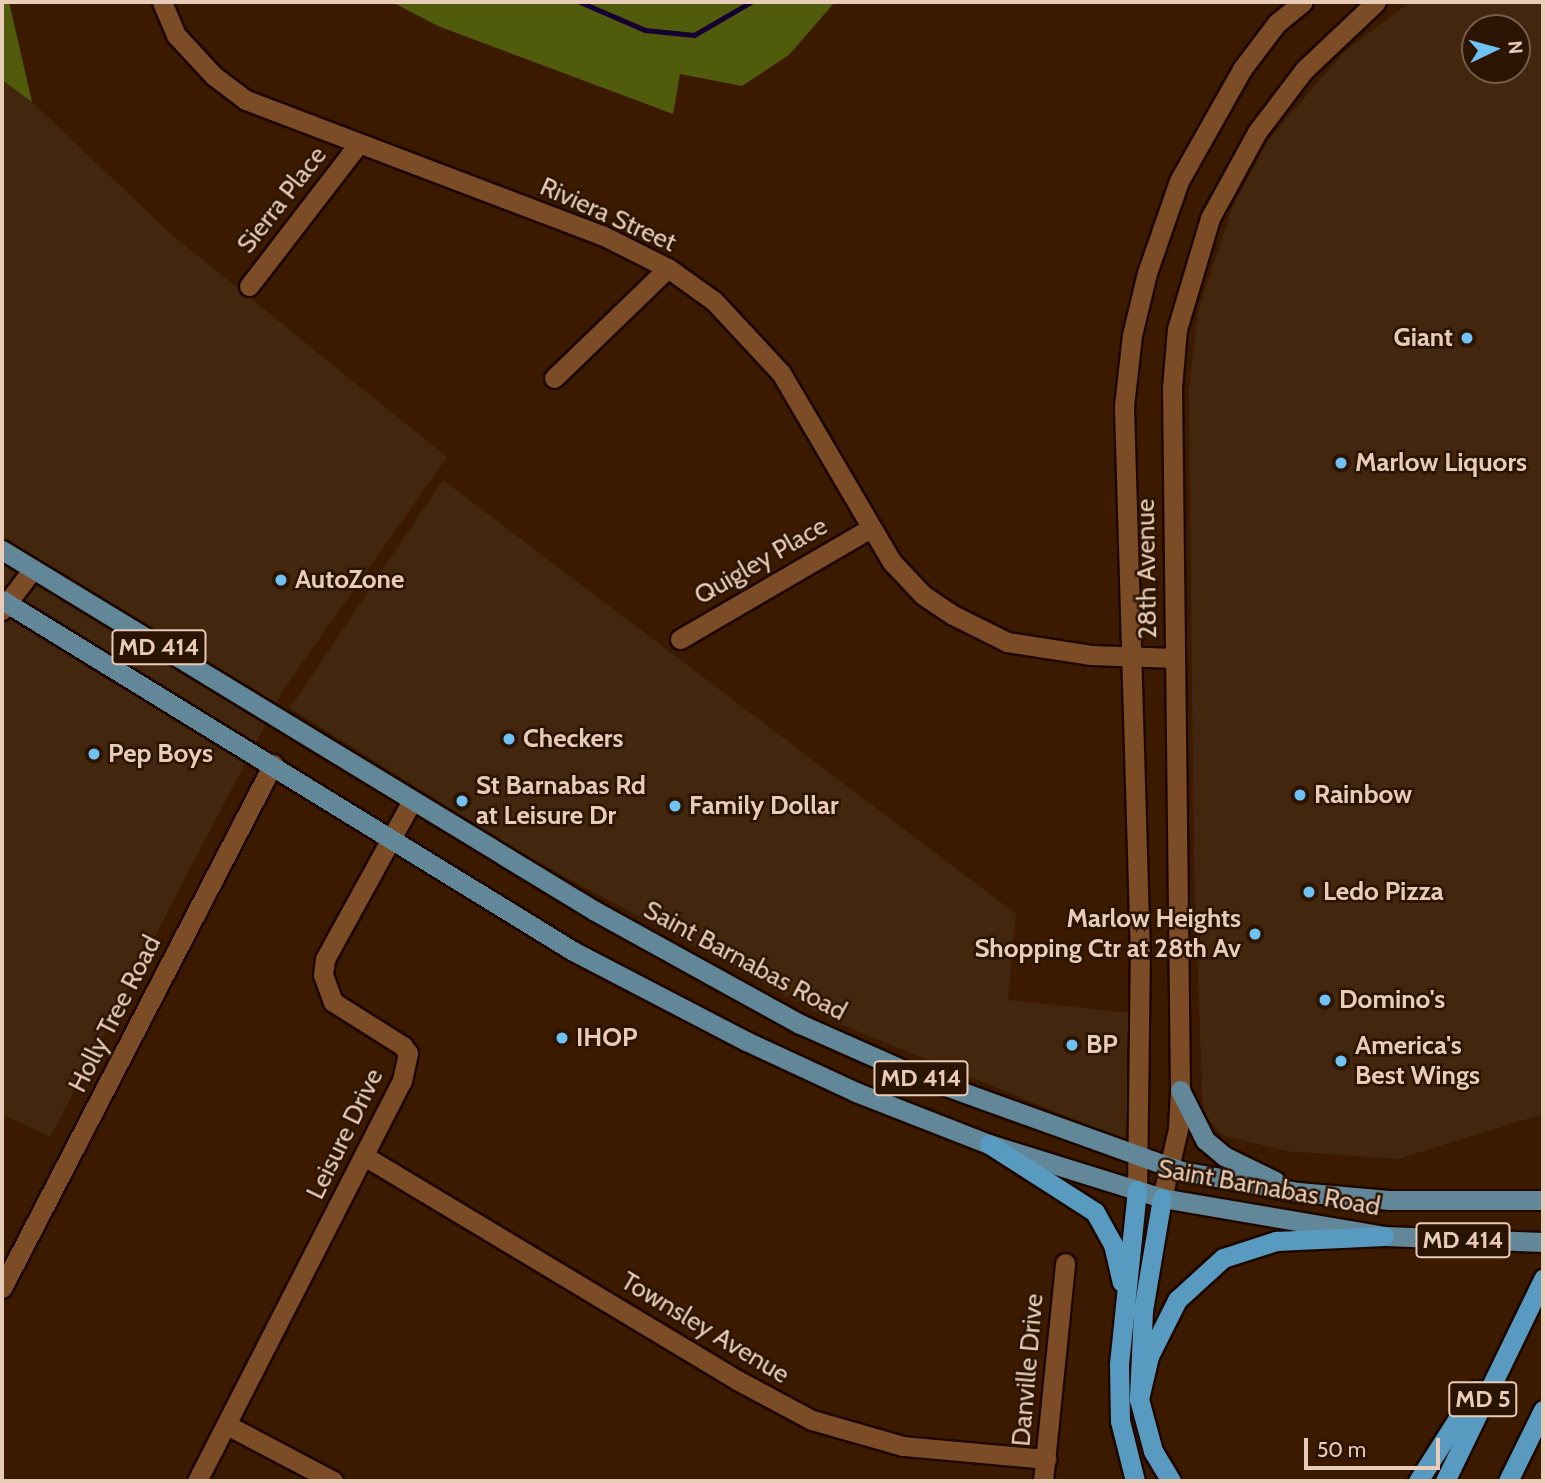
<!DOCTYPE html>
<html>
<head>
<meta charset="utf-8">
<style>
	body { margin:0 }
	#map { position:relative; width:1545px; height:1483px; overflow:hidden; background:#3c1a00; font-family:Cabin,sans-serif }
	div>[style] { position:absolute }
	.built>* { inset:0; background:#43260e }
	.forest>* { inset:0; background:#515b0c }
	.stream>* { height:5px; margin:-2.5px; padding:0 2.5px; transform-origin:2.5px; border-radius:2.5px; background:#160033 }
	.roads { filter:drop-shadow(2px 0 #1d0700) drop-shadow(-2px 0 #1d0700) drop-shadow(0 2px #1d0700) drop-shadow(0 -2px #1d0700) }
	.minor>* { height:19px; margin:-9.5px; padding:0 9.5px; transform-origin:9.5px; border-radius:9.5px; background:#7c4c26 }
	.tertiary>* { height:19px; margin:-9.5px; padding:0 9.5px; transform-origin:9.5px; border-radius:9.5px; background:#7c4c26 }
	.primary>* { height:19px; margin:-9.5px; padding:0 9.5px; transform-origin:9.5px; border-radius:9.5px; background:#628799 }
	.trunk>* { height:19px; margin:-9.5px; padding:0 9.5px; transform-origin:9.5px; border-radius:9.5px; background:#599bc0 }
	.dots>* { width:19px; height:19px; translate:-50% -50%; box-sizing:border-box; border:4px solid #2c1402; border-radius:50% }
	span { translate:-50% -50%; white-space:nowrap; text-align:center; line-height:1.15; -webkit-text-stroke:5px #2c1402; paint-order:stroke }
	.shield-label span { padding:2px 5px; background:#2c1402; border:2px solid; border-radius:5px; -webkit-text-stroke-width:0 }
	.shield-label { font-size:24px; color:#e8ccb8; font-weight:700 }
	.street-label { font-size:26px; color:#e8ccb8 }
	.poi-label { font-size:26px; color:#e8ccb8; font-weight:700 }
	.right { translate:-100% -50%; text-align:right }
	.left { translate:0 -50%; text-align:left }
	.frame { position:absolute; inset:0; border:4px solid #e8ccb8; pointer-events:none }
	.north { position:absolute; left:1461px; top:14px; width:70px; height:70px; box-sizing:border-box; background:#2c1402; border:2px solid #775e4b; border-radius:50%; rotate:85deg; font-size:19px; font-weight:700; line-height:28px; text-align:center; color:#e8ccb8 }
	.north::after { content:''; display:block; margin:auto; width:24px; height:32px; background:#70c2f4; clip-path:polygon(50% 0,100% 100%,50% 72%,0 100%) }
	.scale { position:absolute; left:1304px; top:1438px; width:136px; height:32px; box-sizing:border-box; border:4px solid #e8ccb8; border-top:0; padding-left:9px; font-size:21px; line-height:24px; white-space:nowrap; color:#e8ccb8; -webkit-text-stroke:5px #2c1402; paint-order:stroke }
</style>
</head>
<body>
<div id="map">
	<div class="built">
		<i style="clip-path:polygon(evenodd,1410px 2px,1543px 2px,1543px 1114px,1398px 1159px,1286px 1151px,1224px 1136px,1203px 1114px,1194px 867px,1189px 390px,1198px 311px,1232px 208px,1269px 139px,1344px 52px,1410px 2px,1475px 28px,1517px 28px,1517px 70px,1475px 70px,1475px 28px)"></i>
		<i style="clip-path:polygon(2px 80px,32px 102px,172px 235px,447px 457px,284px 689px,50px 1137px,2px 1114px)"></i>
		<i style="clip-path:polygon(443px 480px,1016px 914px,1008px 1000px,1130px 1013px,1127px 1141px,835px 1022px,521px 853px,290px 708px)"></i>
	</div>
	<div class="forest">
		<i style="clip-path:polygon(2px 2px,9px 2px,32px 102px,2px 80px)"></i>
		<i style="clip-path:polygon(392px 2px,835px 2px,789px 55px,742px 86px,680px 74px,673px 114px,438px 26px)"></i>
	</div>
	<div class="stream">
		<i style="left:580px;top:2px;width:71px;rotate:23.3deg"></i>
		<i style="left:645px;top:30px;width:49px;rotate:5.8deg"></i>
		<i style="left:694px;top:35px;width:66px;rotate:-30.1deg"></i>
	</div>
	<div class="roads">
		<div class="minor">
			<i style="left:162px;top:2px;width:36px;rotate:67deg"></i>
			<i style="left:176px;top:35px;width:56px;rotate:47.2deg"></i>
			<i style="left:214px;top:76px;width:40px;rotate:37deg"></i>
			<i style="left:246px;top:100px;width:381px;rotate:20.8deg"></i>
			<i style="left:602px;top:235px;width:74px;rotate:26.6deg"></i>
			<i style="left:668px;top:268px;width:57px;rotate:35.7deg"></i>
			<i style="left:714px;top:301px;width:98px;rotate:47.1deg"></i>
			<i style="left:781px;top:373px;width:219px;rotate:59.6deg"></i>
			<i style="left:892px;top:562px;width:45px;rotate:46.8deg"></i>
			<i style="left:923px;top:595px;width:36px;rotate:34deg"></i>
			<i style="left:953px;top:615px;width:60px;rotate:26.6deg"></i>
			<i style="left:1007px;top:642px;width:85px;rotate:8.8deg"></i>
			<i style="left:1091px;top:655px;width:84px;rotate:2deg"></i>
			<i style="left:249px;top:286px;width:177px;rotate:-52.4deg"></i>
			<i style="left:554px;top:378px;width:158px;rotate:-44deg"></i>
			<i style="left:680px;top:639px;width:219px;rotate:-30.2deg"></i>
			<i style="left:366px;top:1157px;width:433px;rotate:31deg"></i>
			<i style="left:737px;top:1380px;width:85px;rotate:28.1deg"></i>
			<i style="left:812px;top:1420px;width:95px;rotate:15.9deg"></i>
			<i style="left:903px;top:1446px;width:144px;rotate:5.2deg"></i>
			<i style="left:2px;top:1288px;width:590px;rotate:-62.65deg"></i>
			<i style="left:227px;top:1425px;width:120px;rotate:27.8deg"></i>
			<i style="left:197px;top:1481px;width:449px;rotate:-62.9deg"></i>
			<i style="left:402px;top:1081px;width:29px;rotate:-78deg"></i>
			<i style="left:408px;top:1053px;width:9px;rotate:-126deg"></i>
			<i style="left:403px;top:1046px;width:83px;rotate:-147.8deg"></i>
			<i style="left:333px;top:1002px;width:29px;rotate:-110deg"></i>
			<i style="left:323px;top:975px;width:16px;rotate:-83deg"></i>
			<i style="left:325px;top:959px;width:180px;rotate:-61.2deg"></i>
			<i style="left:1043px;top:1481px;width:219px;rotate:-84.2deg"></i>
		</div>
		<div class="tertiary">
			<i style="left:2px;top:610px;width:50px;rotate:-53.1deg"></i>
			<i style="left:1137px;top:1190px;width:234px;rotate:-89.3deg"></i>
			<i style="left:1140px;top:956px;width:550px;rotate:-91.67deg"></i>
			<i style="left:1124px;top:406px;width:71px;rotate:-83.6deg"></i>
			<i style="left:1132px;top:335px;width:64px;rotate:-76.4deg"></i>
			<i style="left:1147px;top:273px;width:97px;rotate:-70.8deg"></i>
			<i style="left:1179px;top:181px;width:129px;rotate:-60.6deg"></i>
			<i style="left:1242px;top:69px;width:58px;rotate:-52.7deg"></i>
			<i style="left:1277px;top:23px;width:33px;rotate:-39deg"></i>
			<i style="left:1162px;top:1198px;width:71px;rotate:-76.9deg"></i>
			<i style="left:1178px;top:1129px;width:39px;rotate:-87deg"></i>
			<i style="left:1180px;top:1090px;width:702px;rotate:-90.65deg"></i>
			<i style="left:1172px;top:388px;width:59px;rotate:-85.2deg"></i>
			<i style="left:1177px;top:329px;width:116px;rotate:-73.4deg"></i>
			<i style="left:1210px;top:218px;width:98px;rotate:-61.3deg"></i>
			<i style="left:1257px;top:132px;width:78px;rotate:-52.8deg"></i>
			<i style="left:1304px;top:70px;width:99px;rotate:-43.4deg"></i>
		</div>
		<div class="primary">
			<i style="left:2px;top:550px;width:694px;rotate:31.33deg"></i>
			<i style="left:595px;top:911px;width:234px;rotate:28.9deg"></i>
			<i style="left:800px;top:1024px;width:126px;rotate:23.9deg"></i>
			<i style="left:915px;top:1075px;width:284px;rotate:19.8deg"></i>
			<i style="left:1182px;top:1171px;width:118px;rotate:10.3deg"></i>
			<i style="left:1298px;top:1192px;width:91px;rotate:5deg"></i>
			<i style="left:1389px;top:1200px;width:154px"></i>
			<i style="left:2px;top:600px;width:670px;rotate:31.58deg"></i>
			<i style="left:573px;top:951px;width:195px;rotate:27.5deg"></i>
			<i style="left:746px;top:1041px;width:121px;rotate:24.9deg"></i>
			<i style="left:856px;top:1092px;width:143px;rotate:21.4deg"></i>
			<i style="left:989px;top:1144px;width:181px;rotate:17.3deg"></i>
			<i style="left:1162px;top:1198px;width:225px;rotate:9.7deg"></i>
			<i style="left:1384px;top:1236px;width:159px;rotate:2.2deg"></i>
			<i style="left:1180px;top:1090px;width:56px;rotate:63.4deg"></i>
			<i style="left:1205px;top:1140px;width:25px;rotate:40deg"></i>
			<i style="left:1224px;top:1156px;width:57px;rotate:26.1deg"></i>
		</div>
		<div class="trunk">
			<i style="left:989px;top:1144px;width:126px;rotate:32.7deg"></i>
			<i style="left:1095px;top:1212px;width:37px;rotate:61deg"></i>
			<i style="left:1113px;top:1244px;width:39px;rotate:77deg"></i>
			<i style="left:1162px;top:1198px;width:114px;rotate:99.6deg"></i>
			<i style="left:1143px;top:1310px;width:89px;rotate:92.6deg"></i>
			<i style="left:1139px;top:1399px;width:54px;rotate:74.9deg"></i>
			<i style="left:1153px;top:1451px;width:35px;rotate:59deg"></i>
			<i style="left:1139px;top:1399px;width:44px;rotate:-76.9deg"></i>
			<i style="left:1149px;top:1356px;width:63px;rotate:-63.4deg"></i>
			<i style="left:1177px;top:1300px;width:62px;rotate:-42.4deg"></i>
			<i style="left:1223px;top:1258px;width:56px;rotate:-17.8deg"></i>
			<i style="left:1276px;top:1241px;width:108px;rotate:-2.7deg"></i>
			<i style="left:1135px;top:1481px;width:62px;rotate:-104deg"></i>
			<i style="left:1120px;top:1421px;width:57px;rotate:-91deg"></i>
			<i style="left:1119px;top:1364px;width:175px;rotate:-84.1deg"></i>
			<i style="left:1418px;top:1481px;width:108px;rotate:-57.5deg"></i>
			<i style="left:1445px;top:1481px;width:225px;rotate:-64.1deg"></i>
			<i style="left:1508px;top:1481px;width:79px;rotate:-63.8deg"></i>
		</div>
	</div>
	<div class="dots">
		<i style="left:1467px;top:338px;background:#70c2f4"></i>
		<i style="left:1341px;top:463px;background:#70c2f4"></i>
		<i style="left:281px;top:580px;background:#70c2f4"></i>
		<i style="left:509px;top:739px;background:#70c2f4"></i>
		<i style="left:94px;top:754px;background:#70c2f4"></i>
		<i style="left:1300px;top:795px;background:#70c2f4"></i>
		<i style="left:462px;top:801px;background:#70c2f4"></i>
		<i style="left:675px;top:806px;background:#70c2f4"></i>
		<i style="left:1309px;top:892px;background:#70c2f4"></i>
		<i style="left:1255px;top:934px;background:#70c2f4"></i>
		<i style="left:1325px;top:1000px;background:#70c2f4"></i>
		<i style="left:562px;top:1038px;background:#70c2f4"></i>
		<i style="left:1072px;top:1045px;background:#70c2f4"></i>
		<i style="left:1341px;top:1061px;background:#70c2f4"></i>
	</div>
	<div class="shield-label">
		<span style="left:159px;top:647px">MD 414</span>
		<span style="left:921px;top:1078px">MD 414</span>
		<span style="left:1463px;top:1240px">MD 414</span>
		<span style="left:1483px;top:1399px">MD 5</span>
	</div>
	<div class="street-label">
		<span style="left:282px;top:200px;rotate:-52deg">Sierra Place</span>
		<span style="left:608px;top:215px;rotate:24deg">Riviera Street</span>
		<span style="left:761px;top:561px;rotate:-30deg">Quigley Place</span>
		<span style="left:1147px;top:569px;rotate:-91deg">28th Avenue</span>
		<span style="left:745px;top:961px;rotate:28deg">Saint Barnabas Road</span>
		<span style="left:115px;top:1014px;rotate:-63deg">Holly Tree Road</span>
		<span style="left:345px;top:1134px;rotate:-64deg">Leisure Drive</span>
		<span style="left:1269px;top:1188px;rotate:10deg">Saint Barnabas Road</span>
		<span style="left:705px;top:1328px;rotate:31deg">Townsley Avenue</span>
		<span style="left:1028px;top:1370px;rotate:-85deg">Danville Drive</span>
	</div>
	<div class="poi-label">
		<span class="right" style="left:1453px;top:338px">Giant</span>
		<span class="left" style="left:1355px;top:463px">Marlow Liquors</span>
		<span class="left" style="left:295px;top:580px">AutoZone</span>
		<span class="left" style="left:523px;top:739px">Checkers</span>
		<span class="left" style="left:108px;top:754px">Pep Boys</span>
		<span class="left" style="left:476px;top:801px">St Barnabas Rd<br>at Leisure Dr</span>
		<span class="left" style="left:1314px;top:795px">Rainbow</span>
		<span class="left" style="left:689px;top:806px">Family Dollar</span>
		<span class="left" style="left:1323px;top:892px">Ledo Pizza</span>
		<span class="right" style="left:1241px;top:934px">Marlow Heights<br>Shopping Ctr at 28th Av</span>
		<span class="left" style="left:1339px;top:1000px">Domino's</span>
		<span class="left" style="left:576px;top:1038px">IHOP</span>
		<span class="left" style="left:1086px;top:1045px">BP</span>
		<span class="left" style="left:1355px;top:1061px">America's<br>Best Wings</span>
	</div>
	<div class="frame"></div>
	<div class="north">N</div>
	<div class="scale">50 m</div>
</div>
</body>
</html>
